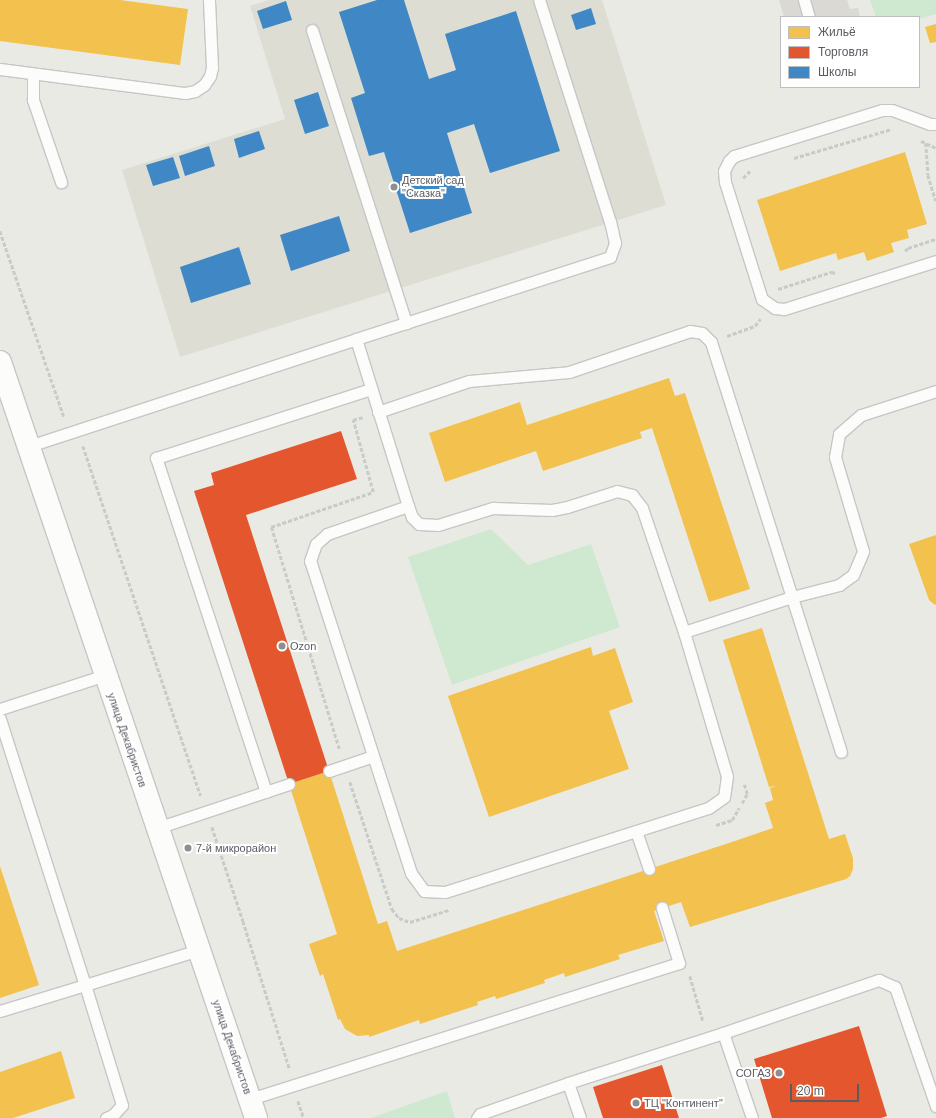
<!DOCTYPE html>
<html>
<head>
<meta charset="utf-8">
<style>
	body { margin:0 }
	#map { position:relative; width:936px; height:1118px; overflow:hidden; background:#eaeae4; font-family:Arial,sans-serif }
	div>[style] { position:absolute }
	.industrial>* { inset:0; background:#dad9d3 }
	.education>* { inset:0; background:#ddddd3 }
	.green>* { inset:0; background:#cfe9d0 }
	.homes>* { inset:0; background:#f2c14e }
	.shops>* { inset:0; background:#e4572e }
	.schools>* { inset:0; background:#3f88c5 }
	.path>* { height:2.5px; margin-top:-1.25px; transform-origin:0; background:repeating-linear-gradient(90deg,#c6ccca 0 4px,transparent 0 6px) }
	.roads { filter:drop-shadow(1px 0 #c6c6c6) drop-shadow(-1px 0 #c6c6c6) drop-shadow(0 1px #c6c6c6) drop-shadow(0 -1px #c6c6c6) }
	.service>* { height:11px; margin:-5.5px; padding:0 5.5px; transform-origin:5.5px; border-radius:5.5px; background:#fcfcfb }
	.secondary>* { height:22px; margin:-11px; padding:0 11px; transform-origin:11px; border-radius:11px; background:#fcfcfb }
	.dots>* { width:11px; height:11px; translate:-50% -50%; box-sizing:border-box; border:2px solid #fff; border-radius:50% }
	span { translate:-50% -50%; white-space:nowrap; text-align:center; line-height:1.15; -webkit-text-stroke:4px #fff; paint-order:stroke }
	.poi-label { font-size:11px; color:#595c63 }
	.left { translate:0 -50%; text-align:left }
	.right { translate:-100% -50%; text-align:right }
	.street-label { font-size:11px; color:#595c63 }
	.legend { position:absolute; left:780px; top:16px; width:140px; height:72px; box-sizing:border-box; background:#fff; border:1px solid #bdbec1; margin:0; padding:5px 7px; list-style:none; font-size:12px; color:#595c63 }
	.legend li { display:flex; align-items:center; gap:8px; height:20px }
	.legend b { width:20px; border:1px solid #bdbec1 }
	.scale { position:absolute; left:790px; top:1084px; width:69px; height:18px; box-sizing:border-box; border:2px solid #595c63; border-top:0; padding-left:5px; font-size:12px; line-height:14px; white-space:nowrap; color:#595c63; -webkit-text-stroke:3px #fff; paint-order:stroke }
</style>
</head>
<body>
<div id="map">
	<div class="industrial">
		<i style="clip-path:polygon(779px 0,847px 0,850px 9px,858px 8px,860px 17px,784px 17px)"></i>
	</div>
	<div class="education">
		<i style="clip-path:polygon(269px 0,602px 0,666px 205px,180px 357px,122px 170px,285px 119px,250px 6px)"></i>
	</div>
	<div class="green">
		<i style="clip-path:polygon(870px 0,936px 0,936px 14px,919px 19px,919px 17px,876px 17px)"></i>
		<i style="clip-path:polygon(491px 529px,528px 565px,591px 544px,620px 627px,452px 685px,408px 557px)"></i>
		<i style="clip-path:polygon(447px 1091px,455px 1118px,371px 1118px)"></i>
	</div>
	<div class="homes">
		<i style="clip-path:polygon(0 0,120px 0,188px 9px,180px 65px,0 41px)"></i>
		<i style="clip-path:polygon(936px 24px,936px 42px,930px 43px,925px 27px)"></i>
		<i style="clip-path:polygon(905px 152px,927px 224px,907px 230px,909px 238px,891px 243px,894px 252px,867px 261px,864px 252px,838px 260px,836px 253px,780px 271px,757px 200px)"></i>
		<i style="clip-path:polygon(669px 378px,675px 396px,685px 393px,750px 589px,709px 602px,652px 428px,640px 432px,642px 438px,543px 471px,536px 451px,445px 482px,429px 433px,520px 402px,527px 425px)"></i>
		<i style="clip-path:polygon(936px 535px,936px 604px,935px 605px,929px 600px,909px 544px)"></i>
		<i style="clip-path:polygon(762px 628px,829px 839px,845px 834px,853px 858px,853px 869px,850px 876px,846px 879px,690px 927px,681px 902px,654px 911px,664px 941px,618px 955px,620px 959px,565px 977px,564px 973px,544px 980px,545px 983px,496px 999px,495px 996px,477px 1002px,478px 1005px,420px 1024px,419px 1020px,369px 1037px,369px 1035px,357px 1036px,345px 1029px,340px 1019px,338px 1020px,323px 974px,320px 976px,309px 944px,337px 934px,289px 784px,329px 771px,378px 924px,387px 921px,397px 951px,735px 841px,773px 828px,765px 803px,773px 800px,770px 788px,777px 786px,769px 787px,723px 640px)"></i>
		<i style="clip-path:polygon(591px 647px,593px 656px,615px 648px,633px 702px,609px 711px,629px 769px,489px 817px,448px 696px)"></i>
		<i style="clip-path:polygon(0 866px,39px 985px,0 998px)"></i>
		<i style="clip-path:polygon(61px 1051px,75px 1098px,13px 1118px,0 1118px,0 1072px)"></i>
	</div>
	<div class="shops">
		<i style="clip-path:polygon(341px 431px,357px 479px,246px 515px,329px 771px,289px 784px,194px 491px,214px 485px,211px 473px)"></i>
		<i style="clip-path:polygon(859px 1026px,887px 1116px,881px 1118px,772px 1118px,754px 1059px)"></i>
		<i style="clip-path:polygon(662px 1065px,679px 1118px,603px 1118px,593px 1087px)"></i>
	</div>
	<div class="schools">
		<i style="clip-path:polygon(377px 0,404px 0,429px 79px,456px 70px,445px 34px,516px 11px,560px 151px,490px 173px,474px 124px,447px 133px,472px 213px,410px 233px,384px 152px,369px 156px,351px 98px,365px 93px,339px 12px)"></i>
		<i style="clip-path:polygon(286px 1px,292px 20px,263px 29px,257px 11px)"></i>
		<i style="clip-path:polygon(591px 8px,596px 24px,576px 30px,571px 15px)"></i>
		<i style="clip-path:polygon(318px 92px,329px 126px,305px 134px,294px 100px)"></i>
		<i style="clip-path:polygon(259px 131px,265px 149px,239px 158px,234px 139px)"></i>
		<i style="clip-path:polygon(209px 146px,215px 166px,185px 176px,179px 156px)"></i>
		<i style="clip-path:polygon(173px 157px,180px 178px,153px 186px,146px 165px)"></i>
		<i style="clip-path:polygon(339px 216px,350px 251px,291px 271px,280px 235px)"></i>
		<i style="clip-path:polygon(239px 247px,251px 284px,191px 303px,180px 267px)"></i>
	</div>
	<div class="path">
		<i style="left:921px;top:141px;width:17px;rotate:25deg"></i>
		<i style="left:926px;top:143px;width:32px;rotate:86deg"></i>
		<i style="left:928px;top:175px;width:27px;rotate:73deg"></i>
		<i style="left:794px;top:158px;width:102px;rotate:-16.5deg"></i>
		<i style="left:743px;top:178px;width:10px;rotate:-45deg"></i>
		<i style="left:0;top:231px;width:197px;rotate:71deg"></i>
		<i style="left:905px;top:251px;width:4px;rotate:-45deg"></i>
		<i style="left:908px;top:248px;width:29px;rotate:-18deg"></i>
		<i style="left:778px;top:289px;width:56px;rotate:-17.8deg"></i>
		<i style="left:831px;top:272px;width:6px;rotate:9deg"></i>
		<i style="left:727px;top:336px;width:30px;rotate:-20deg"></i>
		<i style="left:755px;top:326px;width:9px;rotate:-54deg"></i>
		<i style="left:83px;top:446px;width:369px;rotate:71.4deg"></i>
		<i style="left:339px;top:749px;width:232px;rotate:-107deg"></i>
		<i style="left:271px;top:527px;width:108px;rotate:-18.9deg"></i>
		<i style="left:373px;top:492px;width:75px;rotate:-105.5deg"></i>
		<i style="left:353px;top:420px;width:10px;rotate:-17deg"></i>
		<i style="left:350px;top:782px;width:134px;rotate:71.7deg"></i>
		<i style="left:392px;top:909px;width:11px;rotate:52deg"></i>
		<i style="left:399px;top:918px;width:12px;rotate:20deg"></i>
		<i style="left:410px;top:922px;width:41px;rotate:-17.1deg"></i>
		<i style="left:742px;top:803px;width:10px;rotate:-61deg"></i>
		<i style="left:747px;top:794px;width:10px;rotate:-107deg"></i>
		<i style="left:716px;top:825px;width:17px;rotate:-17deg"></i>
		<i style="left:732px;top:820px;width:14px;rotate:-60deg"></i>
		<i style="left:212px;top:827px;width:99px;rotate:71.7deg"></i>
		<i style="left:243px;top:921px;width:156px;rotate:72.5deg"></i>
		<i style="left:690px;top:976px;width:47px;rotate:73.9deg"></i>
		<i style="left:298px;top:1101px;width:18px;rotate:71deg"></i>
	</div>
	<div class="roads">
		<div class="service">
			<i style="left:804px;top:0;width:18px;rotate:74deg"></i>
			<i style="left:312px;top:30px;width:308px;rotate:72.2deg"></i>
			<i style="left:0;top:69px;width:187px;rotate:7.4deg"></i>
			<i style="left:185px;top:93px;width:10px;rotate:-11deg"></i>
			<i style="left:195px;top:91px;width:11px;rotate:-34deg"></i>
			<i style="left:204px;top:85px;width:11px;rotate:-56deg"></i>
			<i style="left:210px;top:76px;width:9px;rotate:-77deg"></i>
			<i style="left:212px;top:67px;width:67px;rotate:-92.6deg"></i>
			<i style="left:33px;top:74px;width:26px;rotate:90deg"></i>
			<i style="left:33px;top:100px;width:87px;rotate:71.1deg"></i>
			<i style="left:936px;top:124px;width:6px;rotate:180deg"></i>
			<i style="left:930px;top:124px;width:40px;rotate:-159.8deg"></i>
			<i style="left:892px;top:110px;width:10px;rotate:180deg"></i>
			<i style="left:882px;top:110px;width:155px;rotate:162.7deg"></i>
			<i style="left:734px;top:156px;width:7px;rotate:135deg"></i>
			<i style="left:729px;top:161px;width:11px;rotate:117deg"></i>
			<i style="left:724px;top:171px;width:11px;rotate:85deg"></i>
			<i style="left:725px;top:182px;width:123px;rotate:72.5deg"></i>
			<i style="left:762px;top:299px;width:16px;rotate:35deg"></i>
			<i style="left:775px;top:308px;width:9px;rotate:6deg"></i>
			<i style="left:784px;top:309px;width:159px;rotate:-17.5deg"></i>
			<i style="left:356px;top:339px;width:267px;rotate:-17.9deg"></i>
			<i style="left:610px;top:257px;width:15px;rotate:-70deg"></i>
			<i style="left:615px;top:243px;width:22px;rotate:-103deg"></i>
			<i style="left:610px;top:222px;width:233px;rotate:-107.7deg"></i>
			<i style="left:378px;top:412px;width:96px;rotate:-18.8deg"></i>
			<i style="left:469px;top:381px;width:100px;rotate:-5.1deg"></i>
			<i style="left:569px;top:372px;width:128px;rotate:-18.7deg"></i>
			<i style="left:690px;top:331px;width:12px;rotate:9deg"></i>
			<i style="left:702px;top:333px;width:13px;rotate:45deg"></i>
			<i style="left:711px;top:342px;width:430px;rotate:72.4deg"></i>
			<i style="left:29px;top:446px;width:344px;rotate:-18.1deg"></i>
			<i style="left:356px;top:339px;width:175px;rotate:72.7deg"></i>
			<i style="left:408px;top:506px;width:12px;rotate:70deg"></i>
			<i style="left:412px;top:517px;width:10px;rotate:45deg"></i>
			<i style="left:419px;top:524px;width:19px;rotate:3deg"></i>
			<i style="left:438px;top:525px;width:58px;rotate:-17.2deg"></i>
			<i style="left:493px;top:508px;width:59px;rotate:1.9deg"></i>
			<i style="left:552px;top:510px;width:15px;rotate:-11deg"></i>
			<i style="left:567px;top:507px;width:52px;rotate:-17.7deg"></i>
			<i style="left:617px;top:491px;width:16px;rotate:15deg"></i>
			<i style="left:632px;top:495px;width:16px;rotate:52deg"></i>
			<i style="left:642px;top:508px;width:131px;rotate:71.3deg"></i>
			<i style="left:684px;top:632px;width:150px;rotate:73.4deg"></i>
			<i style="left:727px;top:776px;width:21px;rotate:98deg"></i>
			<i style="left:724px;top:797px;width:19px;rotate:145deg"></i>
			<i style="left:708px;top:808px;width:276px;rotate:162.3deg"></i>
			<i style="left:445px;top:892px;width:21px;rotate:-177deg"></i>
			<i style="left:424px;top:891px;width:22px;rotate:-126deg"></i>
			<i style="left:411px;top:873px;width:328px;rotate:-107.9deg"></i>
			<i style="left:310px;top:561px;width:18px;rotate:-71deg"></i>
			<i style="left:316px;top:544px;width:15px;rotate:-42deg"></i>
			<i style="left:327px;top:534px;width:86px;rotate:-19.1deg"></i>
			<i style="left:684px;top:632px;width:114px;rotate:-18deg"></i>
			<i style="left:792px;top:597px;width:49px;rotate:-14.3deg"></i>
			<i style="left:839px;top:585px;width:17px;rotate:-36deg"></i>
			<i style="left:853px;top:575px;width:26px;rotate:-67deg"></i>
			<i style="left:863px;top:551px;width:98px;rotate:-106.6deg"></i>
			<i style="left:835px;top:457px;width:23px;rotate:-80deg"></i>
			<i style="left:839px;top:434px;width:29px;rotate:-41deg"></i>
			<i style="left:861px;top:415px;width:79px;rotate:-17.7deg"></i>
			<i style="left:0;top:709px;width:110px;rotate:-17.9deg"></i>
			<i style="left:0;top:719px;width:279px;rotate:72.3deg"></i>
			<i style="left:85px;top:985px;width:89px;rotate:163deg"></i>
			<i style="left:329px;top:771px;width:46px;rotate:-18.8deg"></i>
			<i style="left:266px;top:792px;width:352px;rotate:-108.2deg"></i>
			<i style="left:156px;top:458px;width:226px;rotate:-17.8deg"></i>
			<i style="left:157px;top:828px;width:139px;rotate:-18.4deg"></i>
			<i style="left:636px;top:831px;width:40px;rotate:71.1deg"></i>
			<i style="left:568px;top:1083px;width:37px;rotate:71deg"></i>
			<i style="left:250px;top:1099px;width:450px;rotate:-17.6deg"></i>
			<i style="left:679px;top:963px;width:58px;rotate:-107.2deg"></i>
			<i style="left:106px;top:1118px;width:8px;rotate:-23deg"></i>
			<i style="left:113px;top:1115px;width:13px;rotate:-48deg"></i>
			<i style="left:122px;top:1105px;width:126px;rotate:-107.1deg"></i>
			<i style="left:85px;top:985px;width:119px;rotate:-17.1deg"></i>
			<i style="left:477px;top:1118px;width:5px;rotate:-53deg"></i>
			<i style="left:480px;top:1114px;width:93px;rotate:-19.4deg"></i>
			<i style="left:568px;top:1083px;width:163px;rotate:-17.9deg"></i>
			<i style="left:752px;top:1118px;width:90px;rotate:-108.8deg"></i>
			<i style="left:723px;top:1033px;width:165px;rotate:-18.8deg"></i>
			<i style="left:879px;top:980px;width:17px;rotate:24deg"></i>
			<i style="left:895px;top:987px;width:126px;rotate:71deg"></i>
		</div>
		<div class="secondary">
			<i style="left:0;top:362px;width:798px;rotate:71.29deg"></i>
		</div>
	</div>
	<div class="dots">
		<i style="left:394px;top:187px;background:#8c8e90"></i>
		<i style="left:282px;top:646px;background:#8c8e90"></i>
		<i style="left:188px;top:848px;background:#8c8e90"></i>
		<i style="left:779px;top:1073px;background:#8c8e90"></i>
		<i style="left:636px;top:1103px;background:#8c8e90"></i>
	</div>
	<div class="poi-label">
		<span class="left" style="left:402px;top:187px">Детский сад<br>"Сказка"</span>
		<span class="left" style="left:290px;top:646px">Ozon</span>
		<span class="left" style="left:196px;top:848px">7-й микрорайон</span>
		<span class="right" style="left:771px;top:1073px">СОГАЗ</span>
		<span class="left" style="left:644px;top:1103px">ТЦ "Континент"</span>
	</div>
	<div class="street-label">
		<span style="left:127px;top:740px;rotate:71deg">улица Декабристов</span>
		<span style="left:232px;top:1047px;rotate:71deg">улица Декабристов</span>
	</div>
	<ul class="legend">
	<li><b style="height:11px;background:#f2c14e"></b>Жильё</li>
	<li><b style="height:11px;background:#e4572e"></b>Торговля</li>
	<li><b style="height:11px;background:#3f88c5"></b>Школы</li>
	</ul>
	<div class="scale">20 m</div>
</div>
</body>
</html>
